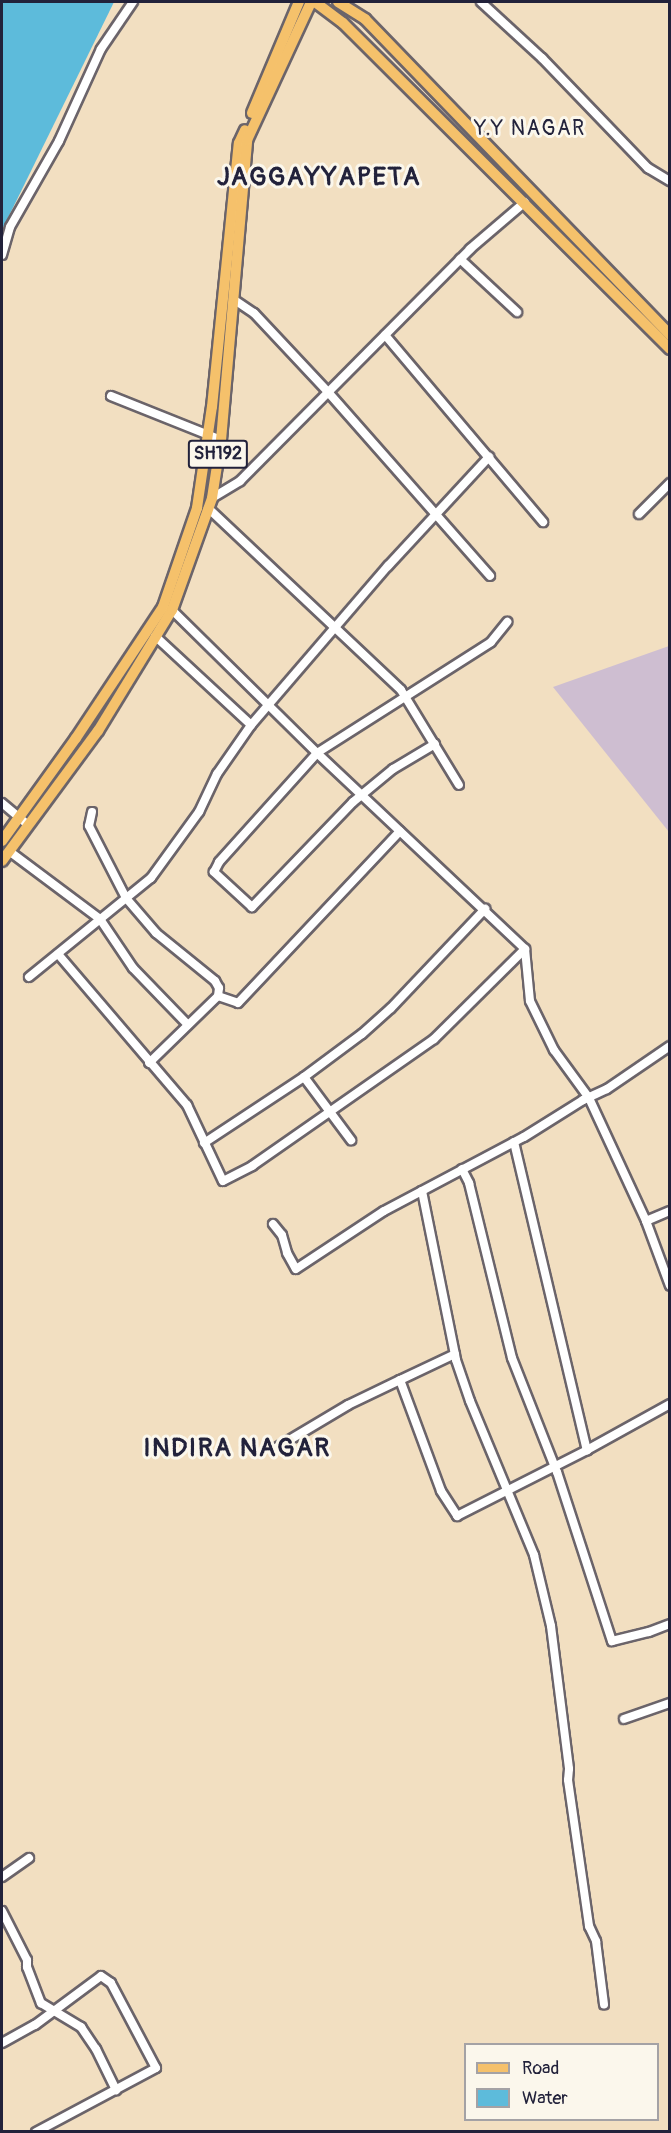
<!DOCTYPE html>
<html>
<head>
<meta charset="utf-8">
<style>
	body { margin:0 }
	#map { position:relative; width:671px; height:2133px; overflow:hidden; background:#f2dfc1; font-family:Pangolin,sans-serif }
	div>[style] { position:absolute }
	.industrial>* { inset:0; background:#cebed1 }
	.water>* { inset:0; background:#5dbbdb }
	.roads { filter:drop-shadow(2px 0 #6b646a) drop-shadow(-2px 0 #6b646a) drop-shadow(0 2px #6b646a) drop-shadow(0 -2px #6b646a) }
	.minor>* { height:8px; margin:-4px; padding:0 4px; transform-origin:4px; border-radius:4px; background:#fff }
	.major>* { height:10px; margin:-5px; padding:0 5px; transform-origin:5px; border-radius:5px; background:#f5c16b }
	span { translate:-50% -50%; white-space:nowrap; text-align:center; line-height:1.15; -webkit-text-stroke:6px #fbf7ec; paint-order:stroke }
	.shield-label span { padding:2px 4px; background:#fbf7ec; border:2px solid; border-radius:4px; -webkit-text-stroke-width:0 }
	.shield-label { font-size:18px; color:#22223b; font-weight:700 }
	.neighbourhood-label { font-size:21px; color:#22223b; letter-spacing:1.5px }
	.district-label { font-size:26px; color:#22223b; font-weight:700; letter-spacing:1.5px }
	.frame { position:absolute; inset:0; border:3px solid #22223b; pointer-events:none }
	.legend { position:absolute; left:464px; top:2043px; width:195px; height:78px; box-sizing:border-box; background:#fbf7ec; border:2px solid #a4a2a5; margin:0; padding:8px 10px; list-style:none; font-size:18px; color:#22223b }
	.legend li { display:flex; align-items:center; gap:12px; height:30px }
	.legend b { width:30px; border:2px solid #a4a2a5 }
</style>
</head>
<body>
<div id="map">
	<div class="industrial">
		<i style="clip-path:polygon(669px 646px,670px 646px,669px 832px,553px 687px)"></i>
	</div>
	<div class="water">
		<i style="clip-path:polygon(2px 2px,114px 2px,2px 230px)"></i>
	</div>
	<div class="roads">
		<div class="minor">
			<i style="left:481px;top:2px;width:83px;rotate:42.6deg"></i>
			<i style="left:542px;top:58px;width:153px;rotate:46.1deg"></i>
			<i style="left:648px;top:168px;width:26px;rotate:31deg"></i>
			<i style="left:2px;top:255px;width:29px;rotate:-74deg"></i>
			<i style="left:10px;top:227px;width:99px;rotate:-60.3deg"></i>
			<i style="left:59px;top:141px;width:101px;rotate:-65.5deg"></i>
			<i style="left:101px;top:49px;width:57px;rotate:-55.8deg"></i>
			<i style="left:460px;top:259px;width:78px;rotate:42.9deg"></i>
			<i style="left:233px;top:299px;width:25px;rotate:34deg"></i>
			<i style="left:254px;top:313px;width:108px;rotate:46.9deg"></i>
			<i style="left:328px;top:392px;width:245px;rotate:48.6deg"></i>
			<i style="left:385px;top:335px;width:245px;rotate:49.8deg"></i>
			<i style="left:111px;top:396px;width:118px;rotate:21.8deg"></i>
			<i style="left:212px;top:498px;width:33px;rotate:-31deg"></i>
			<i style="left:240px;top:481px;width:327px;rotate:-45.2deg"></i>
			<i style="left:470px;top:249px;width:72px;rotate:-40.5deg"></i>
			<i style="left:208px;top:508px;width:265px;rotate:43.3deg"></i>
			<i style="left:401px;top:690px;width:111px;rotate:58.6deg"></i>
			<i style="left:639px;top:514px;width:44px;rotate:-45deg"></i>
			<i style="left:172px;top:610px;width:204px;rotate:44.6deg"></i>
			<i style="left:317px;top:753px;width:286px;rotate:43.3deg"></i>
			<i style="left:525px;top:949px;width:52px;rotate:84.5deg"></i>
			<i style="left:530px;top:1001px;width:55px;rotate:63.9deg"></i>
			<i style="left:554px;top:1050px;width:59px;rotate:53.9deg"></i>
			<i style="left:589px;top:1098px;width:136px;rotate:65.1deg"></i>
			<i style="left:646px;top:1221px;width:69px;rotate:69.7deg"></i>
			<i style="left:155px;top:636px;width:131px;rotate:42.8deg"></i>
			<i style="left:435px;top:744px;width:49px;rotate:149.2deg"></i>
			<i style="left:393px;top:769px;width:52px;rotate:140.5deg"></i>
			<i style="left:353px;top:802px;width:146px;rotate:133.9deg"></i>
			<i style="left:252px;top:907px;width:52px;rotate:-137.4deg"></i>
			<i style="left:214px;top:872px;width:11px;rotate:-63deg"></i>
			<i style="left:219px;top:862px;width:147px;rotate:-48deg"></i>
			<i style="left:317px;top:753px;width:206px;rotate:-32.5deg"></i>
			<i style="left:491px;top:642px;width:26px;rotate:-51deg"></i>
			<i style="left:2px;top:803px;width:34px;rotate:40deg"></i>
			<i style="left:92px;top:812px;width:14px;rotate:102deg"></i>
			<i style="left:89px;top:826px;width:81px;rotate:62.8deg"></i>
			<i style="left:126px;top:898px;width:46px;rotate:49.4deg"></i>
			<i style="left:156px;top:933px;width:76px;rotate:39.1deg"></i>
			<i style="left:215px;top:981px;width:8px;rotate:60deg"></i>
			<i style="left:219px;top:988px;width:8px;rotate:97deg"></i>
			<i style="left:218px;top:996px;width:96px;rotate:135.8deg"></i>
			<i style="left:9px;top:851px;width:114px;rotate:36.8deg"></i>
			<i style="left:100px;top:919px;width:59px;rotate:56deg"></i>
			<i style="left:133px;top:968px;width:79px;rotate:46deg"></i>
			<i style="left:58px;top:954px;width:199px;rotate:49.5deg"></i>
			<i style="left:187px;top:1105px;width:84px;rotate:64.7deg"></i>
			<i style="left:223px;top:1181px;width:33px;rotate:-27deg"></i>
			<i style="left:252px;top:1166px;width:222px;rotate:-34.9deg"></i>
			<i style="left:434px;top:1039px;width:128px;rotate:-44.7deg"></i>
			<i style="left:29px;top:977px;width:157px;rotate:-39.1deg"></i>
			<i style="left:151px;top:878px;width:82px;rotate:-54deg"></i>
			<i style="left:199px;top:812px;width:42px;rotate:-64.7deg"></i>
			<i style="left:217px;top:774px;width:60px;rotate:-55.2deg"></i>
			<i style="left:251px;top:725px;width:210px;rotate:-49.3deg"></i>
			<i style="left:388px;top:566px;width:149px;rotate:-47.2deg"></i>
			<i style="left:218px;top:996px;width:21px;rotate:19deg"></i>
			<i style="left:238px;top:1003px;width:236px;rotate:-46.7deg"></i>
			<i style="left:304px;top:1077px;width:79px;rotate:53.3deg"></i>
			<i style="left:514px;top:1142px;width:317px;rotate:76.7deg"></i>
			<i style="left:204px;top:1143px;width:120px;rotate:-33.4deg"></i>
			<i style="left:304px;top:1077px;width:72px;rotate:-36.6deg"></i>
			<i style="left:362px;top:1034px;width:39px;rotate:-42deg"></i>
			<i style="left:391px;top:1008px;width:137px;rotate:-46.5deg"></i>
			<i style="left:462px;top:1169px;width:16px;rotate:63deg"></i>
			<i style="left:469px;top:1183px;width:180px;rotate:76.2deg"></i>
			<i style="left:512px;top:1358px;width:123px;rotate:68.5deg"></i>
			<i style="left:557px;top:1472px;width:178px;rotate:72deg"></i>
			<i style="left:612px;top:1641px;width:38px;rotate:-14deg"></i>
			<i style="left:649px;top:1632px;width:22px;rotate:-21deg"></i>
			<i style="left:422px;top:1191px;width:172px;rotate:78.6deg"></i>
			<i style="left:456px;top:1360px;width:43px;rotate:71.1deg"></i>
			<i style="left:470px;top:1401px;width:167px;rotate:67.4deg"></i>
			<i style="left:534px;top:1555px;width:73px;rotate:76.5deg"></i>
			<i style="left:551px;top:1626px;width:144px;rotate:82.8deg"></i>
			<i style="left:569px;top:1769px;width:11px;rotate:95deg"></i>
			<i style="left:568px;top:1780px;width:148px;rotate:81.8deg"></i>
			<i style="left:589px;top:1926px;width:17px;rotate:65deg"></i>
			<i style="left:596px;top:1941px;width:64px;rotate:82.8deg"></i>
			<i style="left:646px;top:1221px;width:26px;rotate:-23deg"></i>
			<i style="left:273px;top:1224px;width:14px;rotate:51deg"></i>
			<i style="left:282px;top:1235px;width:19px;rotate:74deg"></i>
			<i style="left:287px;top:1253px;width:18px;rotate:61deg"></i>
			<i style="left:296px;top:1269px;width:105px;rotate:-33.4deg"></i>
			<i style="left:384px;top:1211px;width:158px;rotate:-27.9deg"></i>
			<i style="left:524px;top:1137px;width:70px;rotate:-32.1deg"></i>
			<i style="left:583px;top:1100px;width:26px;rotate:-25deg"></i>
			<i style="left:607px;top:1089px;width:76px;rotate:-34.3deg"></i>
			<i style="left:455px;top:1354px;width:61px;rotate:154.7deg"></i>
			<i style="left:400px;top:1380px;width:118px;rotate:69.7deg"></i>
			<i style="left:441px;top:1491px;width:30px;rotate:57deg"></i>
			<i style="left:457px;top:1516px;width:146px;rotate:-26.9deg"></i>
			<i style="left:587px;top:1450px;width:95px;rotate:-29deg"></i>
			<i style="left:276px;top:1448px;width:84px;rotate:-30.8deg"></i>
			<i style="left:348px;top:1405px;width:58px;rotate:-25.7deg"></i>
			<i style="left:624px;top:1719px;width:49px;rotate:-19.2deg"></i>
			<i style="left:2px;top:1877px;width:33px;rotate:-35deg"></i>
			<i style="left:2px;top:1911px;width:55px;rotate:63deg"></i>
			<i style="left:27px;top:1960px;width:7px;rotate:90deg"></i>
			<i style="left:27px;top:1967px;width:39px;rotate:69deg"></i>
			<i style="left:41px;top:2003px;width:47px;rotate:31deg"></i>
			<i style="left:81px;top:2027px;width:27px;rotate:56deg"></i>
			<i style="left:96px;top:2049px;width:46px;rotate:64deg"></i>
			<i style="left:2px;top:2043px;width:38px;rotate:-29deg"></i>
			<i style="left:35px;top:2025px;width:82px;rotate:-36.6deg"></i>
			<i style="left:101px;top:1976px;width:12px;rotate:35deg"></i>
			<i style="left:111px;top:1983px;width:96px;rotate:62.1deg"></i>
			<i style="left:156px;top:2068px;width:136px;rotate:151.9deg"></i>
		</div>
		<div class="major">
			<i style="left:315px;top:2px;width:35px;rotate:37deg"></i>
			<i style="left:343px;top:23px;width:462px;rotate:44.9deg"></i>
			<i style="left:338px;top:2px;width:32px;rotate:32deg"></i>
			<i style="left:365px;top:19px;width:439px;rotate:46deg"></i>
			<i style="left:252px;top:113px;width:121px;rotate:-67.1deg"></i>
			<i style="left:2px;top:841px;width:127px;rotate:-54.3deg"></i>
			<i style="left:76px;top:738px;width:157px;rotate:-56.4deg"></i>
			<i style="left:163px;top:607px;width:105px;rotate:-71deg"></i>
			<i style="left:197px;top:508px;width:102px;rotate:-81.6deg"></i>
			<i style="left:212px;top:407px;width:265px;rotate:-84.2deg"></i>
			<i style="left:239px;top:143px;width:14px;rotate:-65deg"></i>
			<i style="left:2px;top:861px;width:162px;rotate:-53.6deg"></i>
			<i style="left:98px;top:731px;width:142px;rotate:-58.6deg"></i>
			<i style="left:172px;top:610px;width:119px;rotate:-70.3deg"></i>
			<i style="left:212px;top:498px;width:59px;rotate:-81.2deg"></i>
			<i style="left:221px;top:440px;width:301px;rotate:-85deg"></i>
			<i style="left:247px;top:140px;width:152px;rotate:-65.1deg"></i>
		</div>
	</div>
	<div class="shield-label">
		<span style="left:218px;top:454px">SH192</span>
	</div>
	<div class="neighbourhood-label">
		<span style="left:530px;top:129px">Y.Y NAGAR</span>
	</div>
	<div class="district-label">
		<span style="left:319px;top:178px">JAGGAYYAPETA</span>
		<span style="left:237px;top:1449px">INDIRA NAGAR</span>
	</div>
	<div class="frame"></div>
	<ul class="legend">
	<li><b style="height:8px;background:#f5c16b"></b>Road</li>
	<li><b style="height:16px;background:#5dbbdb"></b>Water</li>
	</ul>
</div>
</body>
</html>
